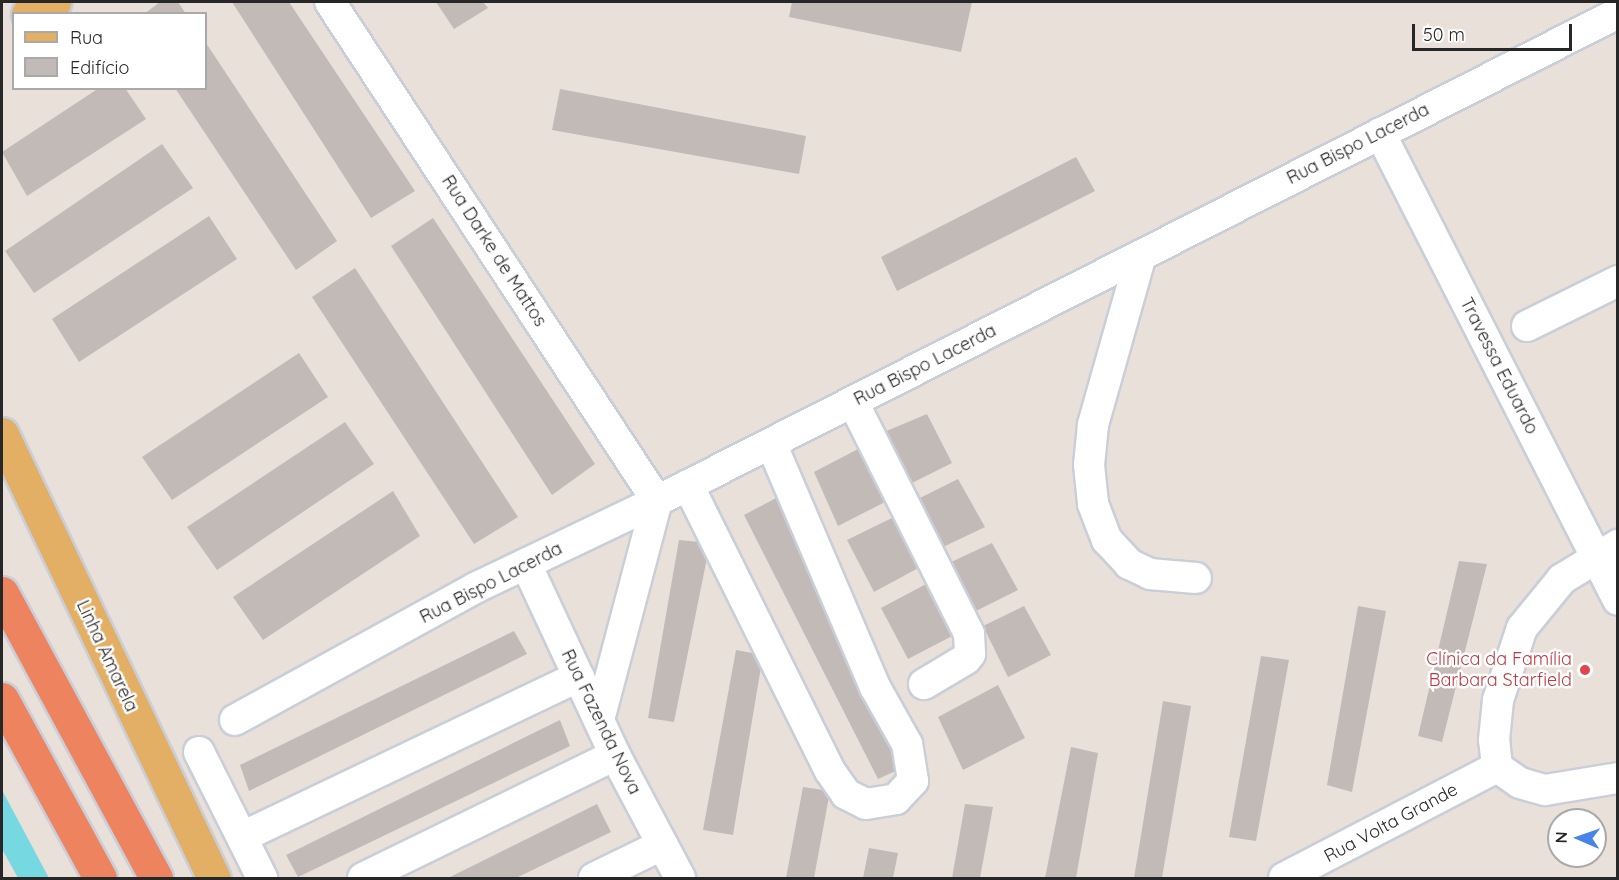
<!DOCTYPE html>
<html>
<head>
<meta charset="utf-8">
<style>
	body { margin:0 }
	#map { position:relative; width:1619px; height:880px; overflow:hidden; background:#e9e0da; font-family:Quicksand,sans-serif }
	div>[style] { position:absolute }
	.water>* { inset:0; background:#76d9e2 }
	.building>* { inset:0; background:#c1bab7 }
	.roads { filter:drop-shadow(2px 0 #c9ced8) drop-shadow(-2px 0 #c9ced8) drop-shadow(0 2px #c9ced8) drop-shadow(0 -2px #c9ced8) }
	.minor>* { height:30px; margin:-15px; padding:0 15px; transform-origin:15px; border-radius:15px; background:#fff }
	.major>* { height:33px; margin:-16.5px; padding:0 16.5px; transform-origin:16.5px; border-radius:16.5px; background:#e2af65 }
	.highway>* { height:33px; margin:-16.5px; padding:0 16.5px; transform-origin:16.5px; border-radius:16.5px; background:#ee835f }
	.dots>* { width:16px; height:16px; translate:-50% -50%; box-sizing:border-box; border:3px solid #fff; border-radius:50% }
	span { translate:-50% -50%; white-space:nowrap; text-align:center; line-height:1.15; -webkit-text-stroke:5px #fff; paint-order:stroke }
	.street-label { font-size:18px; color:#272727 }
	.health-label { font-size:18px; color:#be3a42 }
	.right { translate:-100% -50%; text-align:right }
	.frame { position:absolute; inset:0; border:3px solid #272727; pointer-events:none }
	.legend { position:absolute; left:12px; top:12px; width:195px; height:78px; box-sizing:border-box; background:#fff; border:2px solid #a9a9a9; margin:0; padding:8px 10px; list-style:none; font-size:18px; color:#272727 }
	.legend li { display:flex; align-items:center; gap:12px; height:30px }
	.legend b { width:30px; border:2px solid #a9a9a9 }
	.north { position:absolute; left:1547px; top:808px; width:60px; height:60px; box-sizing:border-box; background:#fff; border:2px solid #a9a9a9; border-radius:50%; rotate:272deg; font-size:16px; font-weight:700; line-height:24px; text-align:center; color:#272727 }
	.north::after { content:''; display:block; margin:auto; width:21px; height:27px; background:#4883e8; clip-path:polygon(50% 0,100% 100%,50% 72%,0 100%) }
	.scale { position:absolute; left:1412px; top:24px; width:160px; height:27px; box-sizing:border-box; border:3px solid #272727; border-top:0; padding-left:8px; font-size:18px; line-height:21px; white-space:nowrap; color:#272727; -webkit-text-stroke:4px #fff; paint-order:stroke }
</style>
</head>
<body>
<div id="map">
	<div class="water">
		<i style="clip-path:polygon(2px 790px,49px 878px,18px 878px,2px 849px)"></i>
	</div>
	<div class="building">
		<i style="clip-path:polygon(160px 2px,178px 2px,186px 14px,144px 14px)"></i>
		<i style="clip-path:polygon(232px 2px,289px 2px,415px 191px,371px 218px)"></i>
		<i style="clip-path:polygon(436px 2px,483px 2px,488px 8px,454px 29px)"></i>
		<i style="clip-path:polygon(792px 2px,972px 2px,961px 52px,789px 17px)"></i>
		<i style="clip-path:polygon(206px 43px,337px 241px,296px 270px,175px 88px,206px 88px)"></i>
		<i style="clip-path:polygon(99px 88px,125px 88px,146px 119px,27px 196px,2px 152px)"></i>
		<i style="clip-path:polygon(560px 89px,806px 136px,799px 174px,552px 130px)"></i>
		<i style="clip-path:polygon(162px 144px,193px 188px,34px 293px,5px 251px)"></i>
		<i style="clip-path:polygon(1076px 157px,1095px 191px,897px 291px,881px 257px)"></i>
		<i style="clip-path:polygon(209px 216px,237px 259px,79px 362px,52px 319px)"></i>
		<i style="clip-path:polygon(433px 218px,595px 464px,552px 495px,391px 246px)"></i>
		<i style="clip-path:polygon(355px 268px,518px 517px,474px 544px,312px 297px)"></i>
		<i style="clip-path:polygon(299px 353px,328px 397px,172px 500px,142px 457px)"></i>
		<i style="clip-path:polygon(927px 414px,952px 463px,910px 484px,884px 432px)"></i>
		<i style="clip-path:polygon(345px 422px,374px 464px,217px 570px,187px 527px)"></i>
		<i style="clip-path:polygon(860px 448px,887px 501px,838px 526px,814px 472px)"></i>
		<i style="clip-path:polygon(958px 479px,985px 527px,943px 547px,918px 499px)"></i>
		<i style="clip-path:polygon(393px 491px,420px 536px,263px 640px,233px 597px)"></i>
		<i style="clip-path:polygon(778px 497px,913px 763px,878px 779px,744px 515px)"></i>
		<i style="clip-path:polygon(896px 516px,922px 566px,874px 592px,847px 540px)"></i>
		<i style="clip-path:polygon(679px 540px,710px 543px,674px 722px,648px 718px)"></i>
		<i style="clip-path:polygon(992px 543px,1018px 590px,976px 611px,949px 563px)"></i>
		<i style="clip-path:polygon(1459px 561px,1487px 564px,1442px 742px,1418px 736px)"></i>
		<i style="clip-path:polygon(928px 583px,956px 634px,908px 659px,881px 608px)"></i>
		<i style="clip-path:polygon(1024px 606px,1051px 655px,1008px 677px,983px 626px)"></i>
		<i style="clip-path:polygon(1358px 606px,1386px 611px,1352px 792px,1327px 785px)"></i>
		<i style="clip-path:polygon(514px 631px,527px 654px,249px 791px,240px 765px)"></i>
		<i style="clip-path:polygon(736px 650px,763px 655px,733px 835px,703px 830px)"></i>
		<i style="clip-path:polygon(1261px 656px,1289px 660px,1256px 841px,1229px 837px)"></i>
		<i style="clip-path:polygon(998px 685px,1025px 738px,963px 770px,938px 717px)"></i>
		<i style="clip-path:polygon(1163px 701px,1191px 706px,1162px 878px,1134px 878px)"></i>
		<i style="clip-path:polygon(560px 720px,570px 746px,298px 877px,286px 855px)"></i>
		<i style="clip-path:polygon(1071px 747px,1098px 753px,1076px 878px,1045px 878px)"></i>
		<i style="clip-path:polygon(803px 787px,830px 791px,814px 878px,786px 878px)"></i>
		<i style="clip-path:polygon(597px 804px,611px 832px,516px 878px,448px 878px)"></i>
		<i style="clip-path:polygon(965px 804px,993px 807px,980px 878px,952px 878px)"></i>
		<i style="clip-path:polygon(869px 848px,898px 853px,893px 878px,863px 878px)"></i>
	</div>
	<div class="roads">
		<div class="minor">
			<i style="left:330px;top:2px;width:597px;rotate:56.76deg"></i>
			<i style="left:1380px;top:133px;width:524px;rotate:62.99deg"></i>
			<i style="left:1141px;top:255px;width:177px;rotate:105.8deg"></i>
			<i style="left:1093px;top:425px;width:40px;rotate:95.7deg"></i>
			<i style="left:1089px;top:465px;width:39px;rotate:84deg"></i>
			<i style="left:1093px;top:504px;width:39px;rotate:69deg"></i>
			<i style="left:1107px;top:540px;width:33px;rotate:47deg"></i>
			<i style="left:1129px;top:564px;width:23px;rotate:25deg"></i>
			<i style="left:1150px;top:574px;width:46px;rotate:5deg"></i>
			<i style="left:1527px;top:326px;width:102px;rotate:-26.3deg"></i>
			<i style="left:853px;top:402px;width:259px;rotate:63.4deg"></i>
			<i style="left:969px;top:634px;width:20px;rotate:87deg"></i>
			<i style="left:970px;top:654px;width:6px;rotate:129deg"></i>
			<i style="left:966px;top:659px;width:49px;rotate:149.2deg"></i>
			<i style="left:688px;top:485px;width:319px;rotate:63.6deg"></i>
			<i style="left:830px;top:771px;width:28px;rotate:55deg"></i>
			<i style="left:846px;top:794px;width:22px;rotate:27deg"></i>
			<i style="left:866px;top:804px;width:30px;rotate:-9deg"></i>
			<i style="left:896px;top:799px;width:25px;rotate:-47deg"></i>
			<i style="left:913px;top:781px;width:37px;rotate:-99deg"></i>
			<i style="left:907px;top:744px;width:65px;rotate:-119.3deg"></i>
			<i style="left:875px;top:687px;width:265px;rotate:-113.1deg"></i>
			<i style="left:526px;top:564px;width:211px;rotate:65deg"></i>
			<i style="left:615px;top:755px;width:139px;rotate:62.1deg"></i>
			<i style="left:235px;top:720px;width:276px;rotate:-28.8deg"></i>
			<i style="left:477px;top:587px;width:199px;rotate:-25.5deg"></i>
			<i style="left:657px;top:501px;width:1078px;rotate:-26.92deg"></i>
			<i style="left:599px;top:720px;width:227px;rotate:-75.2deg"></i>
			<i style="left:199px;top:752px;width:141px;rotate:63.4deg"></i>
			<i style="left:1497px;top:767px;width:27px;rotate:-96deg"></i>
			<i style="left:1494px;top:740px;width:40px;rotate:-84.3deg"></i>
			<i style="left:1498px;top:700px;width:76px;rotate:-71.6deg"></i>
			<i style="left:1522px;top:628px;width:63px;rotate:-50.8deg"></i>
			<i style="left:1562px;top:579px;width:66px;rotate:-31.3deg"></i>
			<i style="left:1497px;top:767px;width:28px;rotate:35deg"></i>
			<i style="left:1520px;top:783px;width:26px;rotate:16deg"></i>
			<i style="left:1545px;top:790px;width:74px;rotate:-9.3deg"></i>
			<i style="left:242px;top:837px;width:373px;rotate:-25.5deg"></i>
			<i style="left:363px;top:878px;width:280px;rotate:-26deg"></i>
			<i style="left:594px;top:878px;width:76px;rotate:-25.9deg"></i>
			<i style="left:1284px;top:878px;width:240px;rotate:-27.5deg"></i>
		</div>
		<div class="major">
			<i style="left:28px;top:14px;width:29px;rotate:-25deg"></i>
			<i style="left:2px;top:434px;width:492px;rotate:64.5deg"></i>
		</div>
		<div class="highway">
			<i style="left:2px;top:593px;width:324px;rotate:61.6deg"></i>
			<i style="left:2px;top:699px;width:204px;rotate:61.3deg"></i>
		</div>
	</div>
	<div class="dots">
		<i style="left:1585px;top:670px;background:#e0444e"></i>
	</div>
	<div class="street-label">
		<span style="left:1358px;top:144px;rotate:-27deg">Rua Bispo Lacerda</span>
		<span style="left:494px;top:251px;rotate:57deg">Rua Darke de Mattos</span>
		<span style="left:925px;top:365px;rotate:-27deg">Rua Bispo Lacerda</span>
		<span style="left:1499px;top:366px;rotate:63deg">Travessa Eduardo</span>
		<span style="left:491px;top:583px;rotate:-27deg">Rua Bispo Lacerda</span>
		<span style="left:107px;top:656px;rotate:65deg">Linha Amarela</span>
		<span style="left:601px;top:722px;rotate:64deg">Rua Fazenda Nova</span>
		<span style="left:1391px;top:823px;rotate:-28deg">Rua Volta Grande</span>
	</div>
	<div class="health-label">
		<span class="right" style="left:1572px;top:670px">Clínica da Família<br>Barbara Starfield</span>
	</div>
	<div class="frame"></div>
	<ul class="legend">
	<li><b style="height:8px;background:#e2af65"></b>Rua</li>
	<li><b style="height:16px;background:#c1bab7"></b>Edifício</li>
	</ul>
	<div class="north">N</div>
	<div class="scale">50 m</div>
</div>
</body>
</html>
